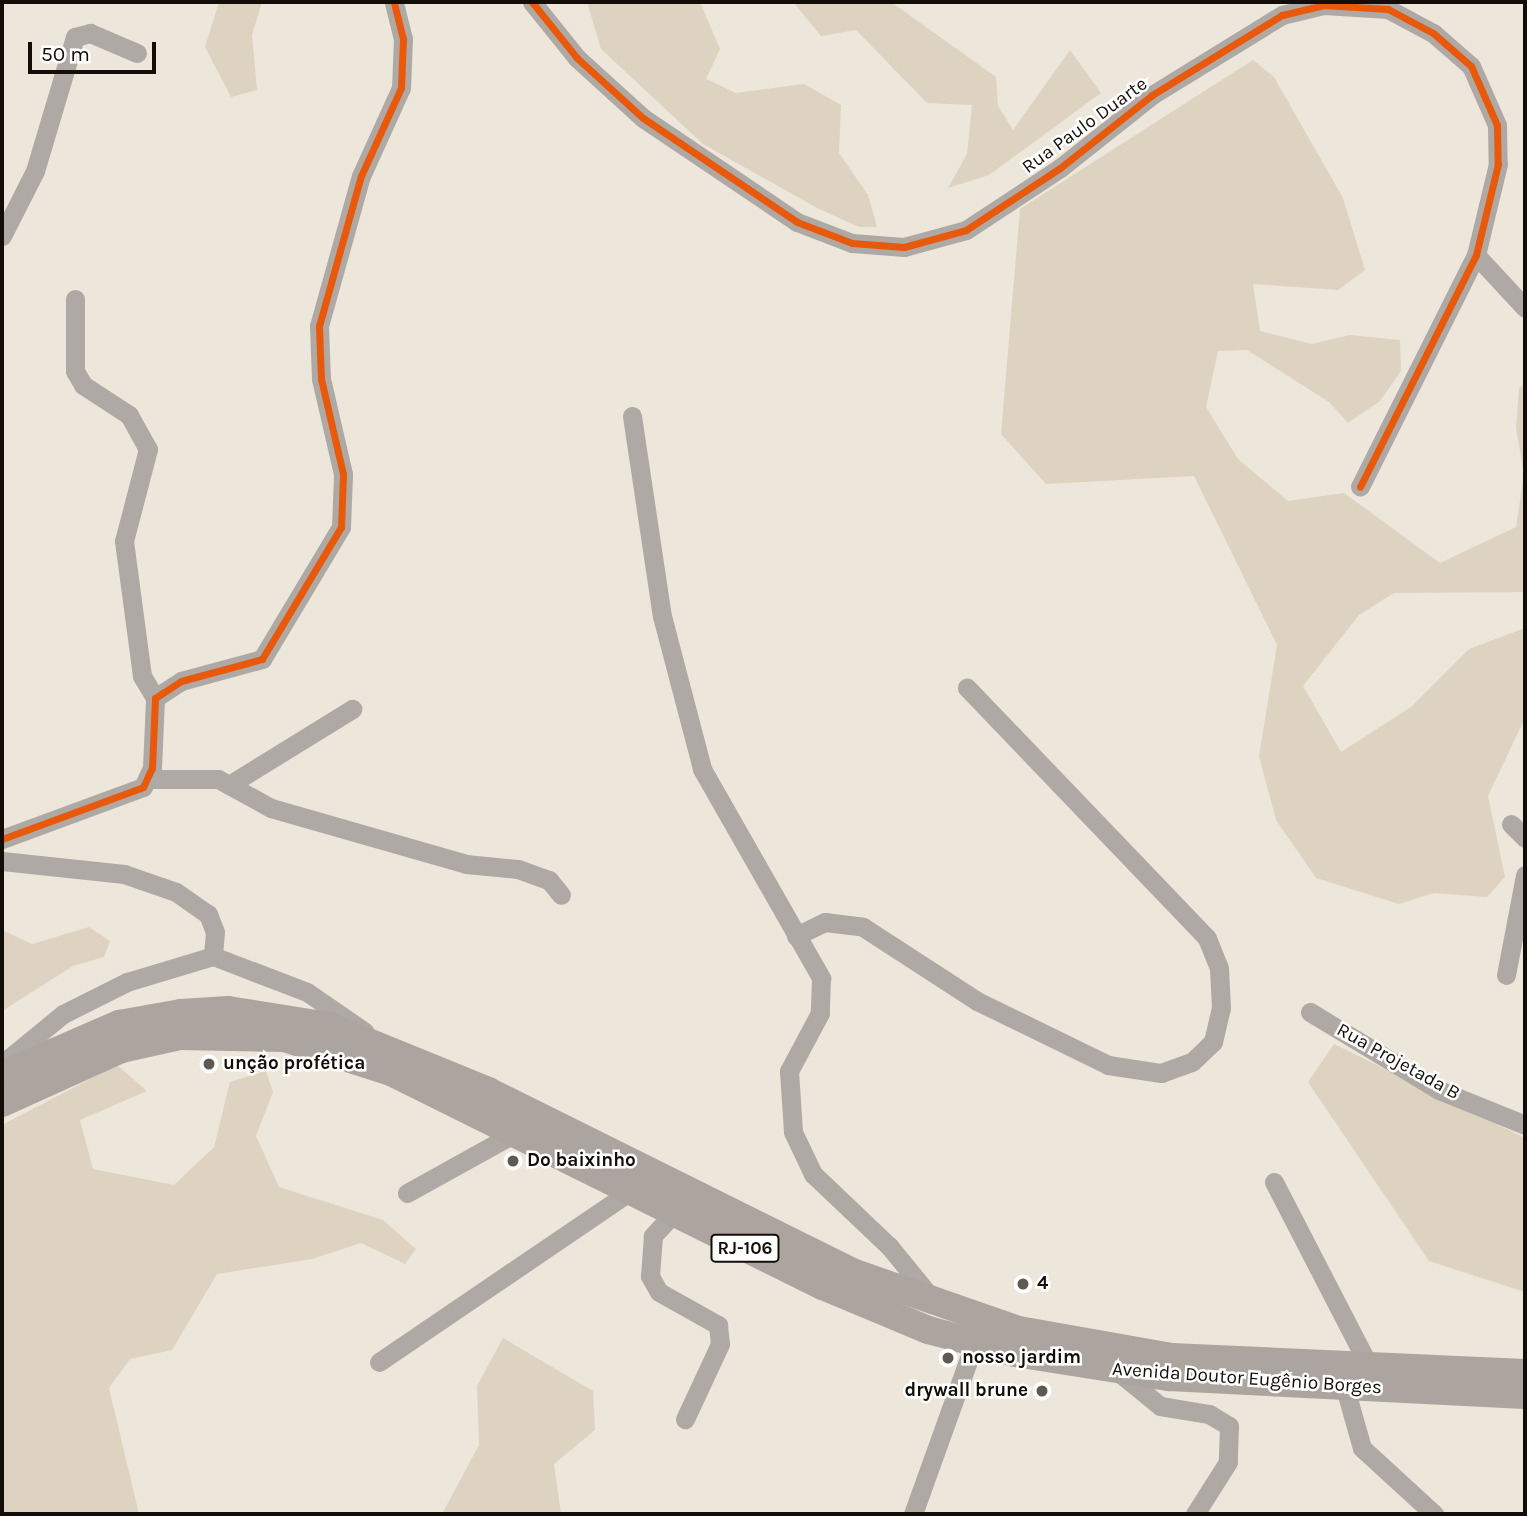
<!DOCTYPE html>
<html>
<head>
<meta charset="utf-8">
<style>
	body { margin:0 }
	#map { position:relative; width:1527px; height:1516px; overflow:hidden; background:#ede6db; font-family:Karla,sans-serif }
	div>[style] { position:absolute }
	.green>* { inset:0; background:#ded3c0 }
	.minor>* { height:19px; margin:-9.5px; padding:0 9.5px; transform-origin:9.5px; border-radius:9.5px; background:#afa9a5 }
	.highway>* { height:28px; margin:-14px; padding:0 14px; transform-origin:14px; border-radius:14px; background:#aca59f }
	.cycleway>* { height:7px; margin:-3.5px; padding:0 3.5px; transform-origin:3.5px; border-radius:3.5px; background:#e8590c }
	.dots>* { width:19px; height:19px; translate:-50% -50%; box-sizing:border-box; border:4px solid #fff; border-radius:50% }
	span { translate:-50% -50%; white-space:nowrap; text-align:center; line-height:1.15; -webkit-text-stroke:5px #fff; paint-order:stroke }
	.shield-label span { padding:2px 5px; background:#fff; border:2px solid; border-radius:5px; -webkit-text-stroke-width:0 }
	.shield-label { font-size:18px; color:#120e07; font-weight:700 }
	.street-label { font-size:19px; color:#120e07 }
	.poi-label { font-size:19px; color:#120e07; font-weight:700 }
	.left { translate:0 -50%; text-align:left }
	.right { translate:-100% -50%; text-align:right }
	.frame { position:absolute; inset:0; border:4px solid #120e07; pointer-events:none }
	.scale { position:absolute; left:28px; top:42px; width:128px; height:32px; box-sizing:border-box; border:4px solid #120e07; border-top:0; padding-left:9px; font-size:21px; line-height:24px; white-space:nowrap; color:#120e07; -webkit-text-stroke:5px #fff; paint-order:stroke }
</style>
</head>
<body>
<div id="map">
	<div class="green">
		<i style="clip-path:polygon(219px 2px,262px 2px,252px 35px,257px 90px,231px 97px,205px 47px)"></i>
		<i style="clip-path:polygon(587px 2px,700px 2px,720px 49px,706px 79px,736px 93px,804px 84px,841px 105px,839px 153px,868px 195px,877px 227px,859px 227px,817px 208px,703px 144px,601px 49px)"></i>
		<i style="clip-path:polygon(793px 2px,891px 2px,996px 77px,998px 106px,1013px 130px,1070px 50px,1101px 93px,989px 175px,948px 188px,967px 154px,972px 105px,927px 103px,856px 30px,821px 36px)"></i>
		<i style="clip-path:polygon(1253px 60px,1274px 77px,1343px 198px,1365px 270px,1338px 290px,1253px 284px,1260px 331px,1312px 344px,1350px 335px,1400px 340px,1401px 371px,1380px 401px,1348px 423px,1329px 402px,1247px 350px,1218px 351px,1206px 407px,1238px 459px,1288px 501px,1344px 493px,1440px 563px,1516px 527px,1524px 474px,1516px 428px,1519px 388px,1525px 383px,1525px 592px,1394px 593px,1359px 615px,1303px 686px,1341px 752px,1411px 707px,1469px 649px,1525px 628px,1525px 718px,1488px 796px,1505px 877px,1487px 897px,1434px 893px,1399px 904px,1316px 878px,1276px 820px,1259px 756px,1277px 645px,1194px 476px,1046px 484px,1001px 434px,1020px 209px)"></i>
		<i style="clip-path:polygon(89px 927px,110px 941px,104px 957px,73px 966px,2px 1011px,2px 930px,32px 944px)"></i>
		<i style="clip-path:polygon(1334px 1044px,1525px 1138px,1525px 1292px,1429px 1261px,1308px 1082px)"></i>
		<i style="clip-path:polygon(117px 1065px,147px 1091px,80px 1120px,93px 1169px,174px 1185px,214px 1147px,230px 1082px,266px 1071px,273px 1092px,256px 1136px,279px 1187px,383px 1220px,416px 1249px,405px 1264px,361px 1243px,312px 1259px,217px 1274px,172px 1350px,130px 1359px,109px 1388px,139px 1514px,2px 1514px,2px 1125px)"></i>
		<i style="clip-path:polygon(503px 1338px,593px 1391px,595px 1430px,554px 1464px,561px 1514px,442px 1514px,479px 1445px,477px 1386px)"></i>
	</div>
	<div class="minor">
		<i style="left:532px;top:2px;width:72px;rotate:51.2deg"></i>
		<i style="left:577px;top:58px;width:89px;rotate:42.3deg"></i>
		<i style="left:643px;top:118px;width:186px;rotate:34deg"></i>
		<i style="left:797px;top:222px;width:59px;rotate:20.9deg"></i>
		<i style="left:852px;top:243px;width:52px;rotate:4.4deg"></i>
		<i style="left:904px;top:247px;width:64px;rotate:-15.3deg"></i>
		<i style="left:966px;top:230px;width:113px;rotate:-33.4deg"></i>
		<i style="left:1060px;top:168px;width:117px;rotate:-38.4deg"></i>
		<i style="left:1152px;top:95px;width:153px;rotate:-31.6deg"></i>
		<i style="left:1282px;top:15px;width:43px;rotate:-13.4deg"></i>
		<i style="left:1324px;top:5px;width:64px;rotate:3.6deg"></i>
		<i style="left:1388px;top:9px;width:51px;rotate:28.1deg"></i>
		<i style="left:1433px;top:33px;width:50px;rotate:41deg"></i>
		<i style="left:1471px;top:66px;width:64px;rotate:66.2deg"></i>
		<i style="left:1497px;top:125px;width:39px;rotate:89deg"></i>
		<i style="left:1498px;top:164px;width:94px;rotate:103.6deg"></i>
		<i style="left:1476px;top:255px;width:259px;rotate:116.6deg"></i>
		<i style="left:2px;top:236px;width:73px;rotate:-63.1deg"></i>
		<i style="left:35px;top:171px;width:140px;rotate:-73.4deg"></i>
		<i style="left:75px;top:37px;width:16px;rotate:-15deg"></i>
		<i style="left:90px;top:33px;width:51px;rotate:23.1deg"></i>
		<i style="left:1476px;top:255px;width:72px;rotate:47.2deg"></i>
		<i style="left:75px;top:299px;width:72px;rotate:90deg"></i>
		<i style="left:75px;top:371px;width:16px;rotate:60deg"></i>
		<i style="left:83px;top:385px;width:55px;rotate:33.1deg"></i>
		<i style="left:129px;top:415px;width:39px;rotate:61deg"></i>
		<i style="left:148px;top:449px;width:95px;rotate:104.6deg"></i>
		<i style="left:124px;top:541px;width:136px;rotate:82.4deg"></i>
		<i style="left:142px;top:676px;width:26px;rotate:59deg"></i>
		<i style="left:632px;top:416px;width:202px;rotate:81.5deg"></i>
		<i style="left:662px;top:616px;width:158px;rotate:75.3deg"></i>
		<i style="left:702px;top:769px;width:241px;rotate:60.3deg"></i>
		<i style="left:821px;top:978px;width:35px;rotate:92deg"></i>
		<i style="left:820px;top:1013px;width:66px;rotate:118.1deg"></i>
		<i style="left:789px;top:1071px;width:61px;rotate:86.2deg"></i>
		<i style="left:793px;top:1132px;width:47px;rotate:64.5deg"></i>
		<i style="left:813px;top:1174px;width:105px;rotate:43.5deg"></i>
		<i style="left:889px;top:1246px;width:70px;rotate:50.8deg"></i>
		<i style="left:149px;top:779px;width:69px"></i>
		<i style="left:218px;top:779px;width:60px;rotate:28.7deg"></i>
		<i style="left:271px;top:808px;width:203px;rotate:16deg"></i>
		<i style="left:466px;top:864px;width:52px;rotate:5.5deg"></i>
		<i style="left:518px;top:869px;width:33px;rotate:20deg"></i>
		<i style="left:549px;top:880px;width:19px;rotate:51deg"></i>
		<i style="left:229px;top:785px;width:145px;rotate:-31.7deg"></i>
		<i style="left:1511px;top:824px;width:20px;rotate:45deg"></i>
		<i style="left:2px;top:839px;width:150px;rotate:-20.2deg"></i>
		<i style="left:143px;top:787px;width:21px;rotate:-65deg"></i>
		<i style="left:152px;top:768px;width:70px;rotate:-87.5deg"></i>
		<i style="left:155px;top:698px;width:31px;rotate:-33deg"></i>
		<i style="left:181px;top:681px;width:84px;rotate:-15.2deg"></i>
		<i style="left:262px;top:659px;width:154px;rotate:-59.1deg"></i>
		<i style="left:341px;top:527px;width:53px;rotate:-87.8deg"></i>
		<i style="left:343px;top:474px;width:98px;rotate:-103deg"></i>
		<i style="left:321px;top:379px;width:53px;rotate:-92.2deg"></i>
		<i style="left:319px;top:326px;width:156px;rotate:-74.4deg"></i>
		<i style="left:361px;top:176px;width:97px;rotate:-65.6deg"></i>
		<i style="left:401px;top:88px;width:49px;rotate:-87.7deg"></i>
		<i style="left:403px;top:39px;width:38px;rotate:-104deg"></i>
		<i style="left:2px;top:861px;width:123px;rotate:6.1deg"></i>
		<i style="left:124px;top:874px;width:55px;rotate:19.1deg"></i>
		<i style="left:176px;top:892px;width:39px;rotate:35deg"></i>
		<i style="left:208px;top:914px;width:19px;rotate:69deg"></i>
		<i style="left:215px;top:932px;width:24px;rotate:95deg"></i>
		<i style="left:796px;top:936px;width:32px;rotate:-26deg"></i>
		<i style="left:825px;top:922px;width:38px;rotate:7deg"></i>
		<i style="left:863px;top:927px;width:136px;rotate:33deg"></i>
		<i style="left:977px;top:1001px;width:146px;rotate:26deg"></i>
		<i style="left:1108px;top:1065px;width:54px;rotate:8.6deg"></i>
		<i style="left:1161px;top:1073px;width:33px;rotate:-20deg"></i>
		<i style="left:1192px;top:1062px;width:29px;rotate:-44deg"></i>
		<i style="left:1213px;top:1042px;width:35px;rotate:-77deg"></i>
		<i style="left:1221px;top:1008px;width:40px;rotate:-92.9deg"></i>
		<i style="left:1219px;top:968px;width:32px;rotate:-112deg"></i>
		<i style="left:1207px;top:938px;width:347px;rotate:-133.8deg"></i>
		<i style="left:1506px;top:975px;width:102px;rotate:-79.2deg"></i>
		<i style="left:1310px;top:1012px;width:151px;rotate:31.2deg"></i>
		<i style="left:1439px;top:1090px;width:93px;rotate:22.1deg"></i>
		<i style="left:2px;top:1064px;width:79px;rotate:-39.3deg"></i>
		<i style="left:63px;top:1014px;width:72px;rotate:-26.6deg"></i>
		<i style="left:127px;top:982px;width:90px;rotate:-16.8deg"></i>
		<i style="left:213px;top:956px;width:101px;rotate:21deg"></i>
		<i style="left:307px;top:992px;width:70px;rotate:34.6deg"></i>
		<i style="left:1274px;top:1182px;width:207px;rotate:62.7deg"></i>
		<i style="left:407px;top:1193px;width:126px;rotate:-29deg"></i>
		<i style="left:675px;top:1212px;width:33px;rotate:133deg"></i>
		<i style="left:653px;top:1236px;width:40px;rotate:94.3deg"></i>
		<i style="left:650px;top:1276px;width:18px;rotate:61deg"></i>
		<i style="left:659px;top:1292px;width:68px;rotate:29.2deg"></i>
		<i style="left:718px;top:1325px;width:19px;rotate:84deg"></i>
		<i style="left:720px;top:1344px;width:83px;rotate:115deg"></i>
		<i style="left:379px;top:1362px;width:306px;rotate:-34.2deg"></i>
		<i style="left:1117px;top:1371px;width:55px;rotate:39.1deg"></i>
		<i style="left:1160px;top:1406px;width:50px;rotate:9.3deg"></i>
		<i style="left:1209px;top:1414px;width:23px;rotate:31deg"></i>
		<i style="left:1229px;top:1426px;width:36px;rotate:92deg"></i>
		<i style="left:1228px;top:1462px;width:62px;rotate:122.4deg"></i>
		<i style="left:1345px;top:1388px;width:62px;rotate:74.2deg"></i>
		<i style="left:1362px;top:1448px;width:98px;rotate:42.5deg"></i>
		<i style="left:913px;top:1514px;width:183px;rotate:-70.2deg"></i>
	</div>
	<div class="highway">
		<i style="left:2px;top:1075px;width:128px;rotate:-23.6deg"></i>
		<i style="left:119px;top:1024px;width:63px;rotate:-10.1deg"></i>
		<i style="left:181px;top:1013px;width:47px;rotate:-3.7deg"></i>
		<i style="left:228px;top:1010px;width:102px;rotate:9deg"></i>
		<i style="left:329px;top:1026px;width:172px;rotate:22.2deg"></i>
		<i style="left:488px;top:1091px;width:407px;rotate:26.4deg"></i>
		<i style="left:852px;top:1272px;width:177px;rotate:19.2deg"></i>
		<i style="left:1019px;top:1330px;width:155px;rotate:10deg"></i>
		<i style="left:1172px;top:1357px;width:353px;rotate:2.6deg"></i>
		<i style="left:2px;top:1103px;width:131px;rotate:-24.4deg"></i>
		<i style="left:121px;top:1049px;width:60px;rotate:-12.4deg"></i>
		<i style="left:180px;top:1036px;width:104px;rotate:1.1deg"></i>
		<i style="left:284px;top:1038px;width:112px;rotate:17.6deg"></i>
		<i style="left:391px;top:1072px;width:482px;rotate:26.4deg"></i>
		<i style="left:823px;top:1286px;width:114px;rotate:22.7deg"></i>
		<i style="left:928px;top:1330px;width:90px;rotate:14.8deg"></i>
		<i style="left:1015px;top:1353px;width:156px;rotate:8.9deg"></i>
		<i style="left:1169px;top:1377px;width:356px;rotate:2.9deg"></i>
	</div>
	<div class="cycleway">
		<i style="left:532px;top:2px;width:72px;rotate:51.2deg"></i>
		<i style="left:577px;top:58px;width:89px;rotate:42.3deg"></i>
		<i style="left:643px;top:118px;width:186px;rotate:34deg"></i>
		<i style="left:797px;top:222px;width:59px;rotate:20.9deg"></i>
		<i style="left:852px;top:243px;width:52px;rotate:4.4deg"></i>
		<i style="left:904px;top:247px;width:64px;rotate:-15.3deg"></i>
		<i style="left:966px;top:230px;width:113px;rotate:-33.4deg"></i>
		<i style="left:1060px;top:168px;width:117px;rotate:-38.4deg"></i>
		<i style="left:1152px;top:95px;width:153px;rotate:-31.6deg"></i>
		<i style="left:1282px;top:15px;width:43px;rotate:-13.4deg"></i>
		<i style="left:1324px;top:5px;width:64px;rotate:3.6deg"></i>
		<i style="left:1388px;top:9px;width:51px;rotate:28.1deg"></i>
		<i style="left:1433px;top:33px;width:50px;rotate:41deg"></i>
		<i style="left:1471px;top:66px;width:64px;rotate:66.2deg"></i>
		<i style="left:1497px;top:125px;width:39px;rotate:89deg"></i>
		<i style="left:1498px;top:164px;width:94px;rotate:103.6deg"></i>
		<i style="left:1476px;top:255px;width:259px;rotate:116.6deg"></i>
		<i style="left:2px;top:839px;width:150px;rotate:-20.2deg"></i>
		<i style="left:143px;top:787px;width:21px;rotate:-65deg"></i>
		<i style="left:152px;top:768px;width:70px;rotate:-87.5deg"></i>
		<i style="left:155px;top:698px;width:31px;rotate:-33deg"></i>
		<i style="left:181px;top:681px;width:84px;rotate:-15.2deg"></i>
		<i style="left:262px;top:659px;width:154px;rotate:-59.1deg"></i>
		<i style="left:341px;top:527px;width:53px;rotate:-87.8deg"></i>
		<i style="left:343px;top:474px;width:98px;rotate:-103deg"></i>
		<i style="left:321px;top:379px;width:53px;rotate:-92.2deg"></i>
		<i style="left:319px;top:326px;width:156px;rotate:-74.4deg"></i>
		<i style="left:361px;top:176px;width:97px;rotate:-65.6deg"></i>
		<i style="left:401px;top:88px;width:49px;rotate:-87.7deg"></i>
		<i style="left:403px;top:39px;width:38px;rotate:-104deg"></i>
	</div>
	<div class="dots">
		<i style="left:209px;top:1064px;background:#5f5a51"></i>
		<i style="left:513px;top:1161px;background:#5f5a51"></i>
		<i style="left:1023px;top:1284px;background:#5f5a51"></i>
		<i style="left:948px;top:1358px;background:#5f5a51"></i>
		<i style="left:1042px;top:1391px;background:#5f5a51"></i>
	</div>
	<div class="shield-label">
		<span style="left:745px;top:1248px">RJ-106</span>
	</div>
	<div class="street-label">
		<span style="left:1085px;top:126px;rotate:-36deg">Rua Paulo Duarte</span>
		<span style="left:1398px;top:1062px;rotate:29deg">Rua Projetada B</span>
		<span style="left:1247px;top:1379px;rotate:4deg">Avenida Doutor Eugênio Borges</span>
	</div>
	<div class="poi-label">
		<span class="left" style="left:223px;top:1064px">unção profética</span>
		<span class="left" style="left:527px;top:1161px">Do baixinho</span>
		<span class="left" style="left:1037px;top:1284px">4</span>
		<span class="left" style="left:962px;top:1358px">nosso jardim</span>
		<span class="right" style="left:1028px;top:1391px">drywall brune</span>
	</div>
	<div class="frame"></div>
	<div class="scale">50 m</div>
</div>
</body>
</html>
